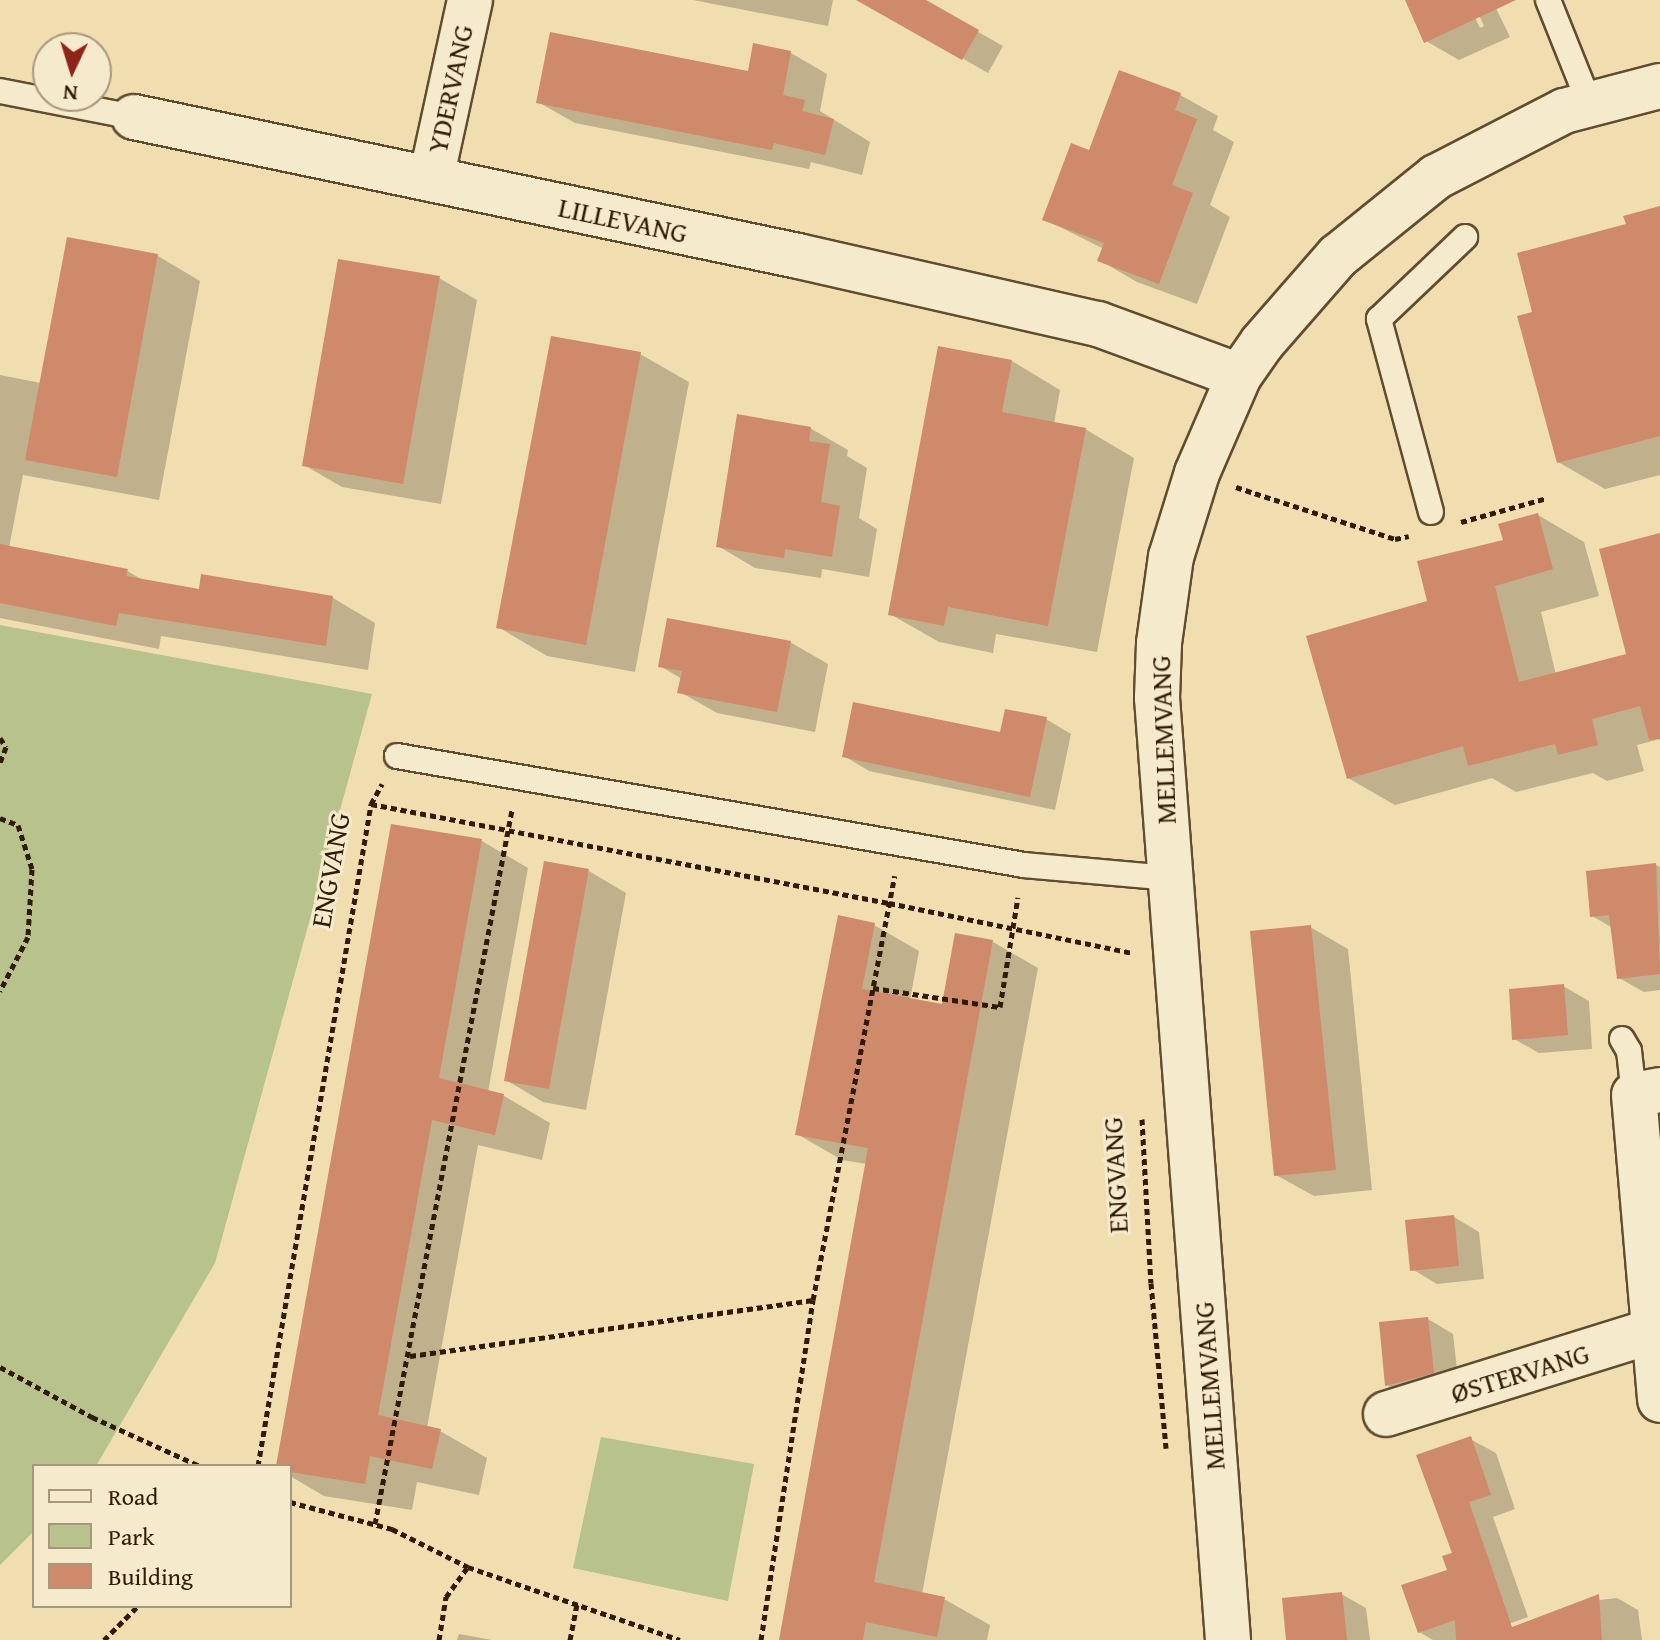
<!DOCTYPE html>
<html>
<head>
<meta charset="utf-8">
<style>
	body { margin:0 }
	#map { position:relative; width:1660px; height:1640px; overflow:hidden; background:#f0deb0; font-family:"Gentium Book Plus",serif }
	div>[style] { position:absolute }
	.green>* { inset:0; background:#b7c28d }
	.shadow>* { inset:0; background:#0003 }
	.building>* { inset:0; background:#cf896b }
	.path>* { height:5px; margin-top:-2.5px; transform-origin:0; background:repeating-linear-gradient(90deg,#311b06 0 6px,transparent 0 10px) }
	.roads { filter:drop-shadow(2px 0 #614c30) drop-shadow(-2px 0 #614c30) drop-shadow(0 2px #614c30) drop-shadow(0 -2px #614c30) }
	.lane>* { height:24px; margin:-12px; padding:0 12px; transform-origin:12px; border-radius:12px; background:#f5eacc }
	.street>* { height:44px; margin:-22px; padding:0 22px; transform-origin:22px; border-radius:22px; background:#f5eacc }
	span { translate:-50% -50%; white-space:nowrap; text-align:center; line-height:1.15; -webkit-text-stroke:6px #f5eacc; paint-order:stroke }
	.street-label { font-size:28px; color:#311b06 }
	.legend { position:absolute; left:32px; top:1464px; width:260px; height:144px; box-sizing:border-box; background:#f5eacc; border:2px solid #a7977d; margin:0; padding:10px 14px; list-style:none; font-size:24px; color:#311b06 }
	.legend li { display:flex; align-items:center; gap:16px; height:40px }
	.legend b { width:40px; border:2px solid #a7977d }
	.north { position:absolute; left:32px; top:32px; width:80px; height:80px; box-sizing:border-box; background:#f5eacc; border:2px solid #a7977d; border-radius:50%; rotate:184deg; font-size:22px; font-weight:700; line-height:32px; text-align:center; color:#311b06 }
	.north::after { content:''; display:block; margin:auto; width:28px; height:36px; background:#8f2418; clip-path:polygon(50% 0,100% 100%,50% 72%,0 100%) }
</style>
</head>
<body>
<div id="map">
	<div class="green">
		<i style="clip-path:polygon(0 625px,372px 694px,215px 1263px,96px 1466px,34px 1466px,34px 1531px,0 1565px)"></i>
		<i style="clip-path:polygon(601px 1437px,754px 1464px,728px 1601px,573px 1568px)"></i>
	</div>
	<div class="shadow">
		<i style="clip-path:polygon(693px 0,833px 0,828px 26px)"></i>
		<i style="clip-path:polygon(900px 0,922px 0,1003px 46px,988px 73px,890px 17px)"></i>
		<i style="clip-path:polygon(1407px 0,1467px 0,1480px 28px,1484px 26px,1472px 0,1492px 0,1510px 37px,1459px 60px,1426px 41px)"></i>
		<i style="clip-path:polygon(755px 46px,791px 53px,827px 74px,820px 111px,870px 142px,862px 175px,811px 162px,809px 169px,575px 123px,538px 102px,749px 73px)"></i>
		<i style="clip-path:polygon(1180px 95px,1218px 116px,1213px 130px,1234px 142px,1210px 205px,1230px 217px,1197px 304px,1137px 282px,1099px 260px,1104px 249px,1044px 219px,1090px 153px)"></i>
		<i style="clip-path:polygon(1660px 209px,1660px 475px,1605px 489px,1558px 462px,1535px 313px,1628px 225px)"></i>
		<i style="clip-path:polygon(68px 239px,158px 256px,200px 281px,159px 500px,23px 475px,9px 548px,127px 571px,145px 581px,201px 591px,203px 576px,333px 598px,375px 623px,368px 670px,161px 636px,159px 649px,0 618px,0 375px,41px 383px)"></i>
		<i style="clip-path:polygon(439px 278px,477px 300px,441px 504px,342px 487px,304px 465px)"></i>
		<i style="clip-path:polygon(640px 354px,689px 382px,635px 672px,547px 656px,498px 627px)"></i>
		<i style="clip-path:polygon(1012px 361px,1060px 390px,1054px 424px,1085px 429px,1134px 458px,1097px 652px,996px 634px,993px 653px,939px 642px,890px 614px)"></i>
		<i style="clip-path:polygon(810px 428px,848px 450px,847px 456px,867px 468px,859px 518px,877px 529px,869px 577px,822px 569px,821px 578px,755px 568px,718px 546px)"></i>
		<i style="clip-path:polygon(1538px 515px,1584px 542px,1599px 596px,1541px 612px,1556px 675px,1629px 656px,1660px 535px,1660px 739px,1637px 745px,1644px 771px,1607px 781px,1593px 773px,1516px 792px,1492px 778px,1395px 805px,1348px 778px,1429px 603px)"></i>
		<i style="clip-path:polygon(790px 642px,828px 664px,815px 732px,717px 713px,680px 692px,682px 679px,660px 666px)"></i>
		<i style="clip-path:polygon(1046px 719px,1071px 734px,1055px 810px,869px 771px,844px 756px,1002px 734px)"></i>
		<i style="clip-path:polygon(393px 826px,482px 841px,528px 868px,488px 1092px,504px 1096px,550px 1123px,542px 1160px,478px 1145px,427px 1428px,440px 1431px,487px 1458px,479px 1495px,417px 1482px,412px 1510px,324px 1496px,290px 1476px,290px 1466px,278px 1466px)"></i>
		<i style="clip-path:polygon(1656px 865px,1660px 867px,1660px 990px,1644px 992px,1619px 978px,1613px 928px,1592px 916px)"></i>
		<i style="clip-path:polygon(589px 871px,626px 893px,586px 1110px,543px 1102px,506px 1080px)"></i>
		<i style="clip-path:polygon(874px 925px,919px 951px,910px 1000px,943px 1006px,956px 936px,993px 942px,1038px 968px,922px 1594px,944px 1599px,990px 1625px,987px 1640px,784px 1640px,867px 1164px,842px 1160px,797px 1134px)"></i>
		<i style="clip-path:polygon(1310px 927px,1348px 949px,1372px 1190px,1314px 1196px,1276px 1175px)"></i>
		<i style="clip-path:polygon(1563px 986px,1589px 1001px,1592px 1049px,1539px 1053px,1514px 1039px)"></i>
		<i style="clip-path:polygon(1454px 1217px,1479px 1232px,1484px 1279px,1437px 1284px,1412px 1269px)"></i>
		<i style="clip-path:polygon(1428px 1319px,1453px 1334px,1459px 1387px,1412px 1400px,1387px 1385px)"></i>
		<i style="clip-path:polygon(1470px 1439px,1496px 1453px,1515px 1509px,1493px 1517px,1528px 1617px,1463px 1640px,1433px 1640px,1419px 1632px,1454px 1554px)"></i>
		<i style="clip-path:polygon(1341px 1594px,1366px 1608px,1370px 1640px,1288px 1640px)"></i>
		<i style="clip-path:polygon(1617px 1598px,1638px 1610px,1642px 1640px,1561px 1640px,1582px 1602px)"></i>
		<i style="clip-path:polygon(459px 1634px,492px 1640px,457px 1640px)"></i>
	</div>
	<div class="building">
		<i style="clip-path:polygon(856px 0,926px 0,979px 30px,962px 60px)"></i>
		<i style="clip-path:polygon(1405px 0,1516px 0,1424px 43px)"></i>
		<i style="clip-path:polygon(550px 32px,748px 71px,753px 43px,791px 51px,783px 95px,805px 100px,802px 111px,834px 119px,825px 155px,774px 143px,772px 150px,536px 103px)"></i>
		<i style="clip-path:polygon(1119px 70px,1181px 93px,1175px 110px,1197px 119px,1172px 185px,1193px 193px,1159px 284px,1097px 261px,1104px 243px,1042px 220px,1071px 143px,1089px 150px)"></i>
		<i style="clip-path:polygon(1660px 206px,1660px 436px,1557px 463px,1517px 316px,1532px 312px,1517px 253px,1626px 224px,1623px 216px)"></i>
		<i style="clip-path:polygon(67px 237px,158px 254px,117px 477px,25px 460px)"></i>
		<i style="clip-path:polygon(338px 259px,440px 276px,403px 484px,302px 466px)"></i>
		<i style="clip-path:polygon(551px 336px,641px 352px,586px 645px,496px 628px)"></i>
		<i style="clip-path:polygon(938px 346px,1012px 360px,1002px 412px,1086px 428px,1048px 626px,948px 607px,944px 626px,888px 615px)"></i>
		<i style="clip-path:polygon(737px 414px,811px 427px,809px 441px,830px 444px,821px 502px,840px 506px,832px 557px,785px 549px,784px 558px,716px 547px)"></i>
		<i style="clip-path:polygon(1538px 513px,1553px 569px,1495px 586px,1519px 682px,1626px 654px,1599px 549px,1660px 533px,1660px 739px,1649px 740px,1640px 706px,1592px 719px,1598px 745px,1558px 755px,1555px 744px,1468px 766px,1463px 746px,1347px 779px,1306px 636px,1427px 601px,1417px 561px,1503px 540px,1498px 524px)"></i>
		<i style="clip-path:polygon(0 544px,128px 569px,126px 576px,199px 589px,201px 574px,333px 596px,326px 646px,119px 613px,116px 626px,0 603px)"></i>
		<i style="clip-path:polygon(667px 618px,791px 641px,777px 712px,677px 693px,682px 671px,658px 667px)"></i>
		<i style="clip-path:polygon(853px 702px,1000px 732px,1005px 709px,1047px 717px,1030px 797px,842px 757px)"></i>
		<i style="clip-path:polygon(391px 824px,482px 839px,439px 1078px,504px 1094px,495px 1135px,432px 1120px,378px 1415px,441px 1429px,432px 1469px,370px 1456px,365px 1484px,290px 1472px,290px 1466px,276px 1466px)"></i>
		<i style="clip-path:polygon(544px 861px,589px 869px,549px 1089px,504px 1081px)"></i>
		<i style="clip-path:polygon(1656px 863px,1660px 974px,1617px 979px,1609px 915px,1590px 917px,1586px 871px)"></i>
		<i style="clip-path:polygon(838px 915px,875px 923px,862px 989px,942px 1004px,955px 933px,993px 940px,874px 1582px,945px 1597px,937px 1637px,866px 1622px,863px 1640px,779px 1640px,868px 1148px,795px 1135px)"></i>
		<i style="clip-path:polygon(1311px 925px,1336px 1170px,1274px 1176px,1250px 931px)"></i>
		<i style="clip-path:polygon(1564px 984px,1568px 1035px,1512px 1040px,1509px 989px)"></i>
		<i style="clip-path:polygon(1454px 1215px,1459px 1266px,1410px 1271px,1405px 1220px)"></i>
		<i style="clip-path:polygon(1428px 1317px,1434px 1373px,1385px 1386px,1379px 1322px)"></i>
		<i style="clip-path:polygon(1471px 1436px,1491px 1495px,1469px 1502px,1512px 1627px,1599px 1594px,1602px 1640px,1456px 1640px,1455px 1620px,1418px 1633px,1401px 1585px,1447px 1570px,1442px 1556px,1452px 1553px,1416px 1455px)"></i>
		<i style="clip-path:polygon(1342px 1592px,1347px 1640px,1286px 1640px,1282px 1598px)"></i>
	</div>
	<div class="path">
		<i style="left:1236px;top:487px;width:167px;rotate:18.1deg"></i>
		<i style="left:1395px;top:539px;width:14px;rotate:-12deg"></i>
		<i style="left:1461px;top:522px;width:89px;rotate:-15.6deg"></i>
		<i style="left:0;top:738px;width:11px;rotate:56deg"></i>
		<i style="left:6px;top:747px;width:17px;rotate:111deg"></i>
		<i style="left:371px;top:804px;width:23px;rotate:-61deg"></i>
		<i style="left:0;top:818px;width:19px;rotate:21deg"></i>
		<i style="left:18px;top:825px;width:46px;rotate:72.3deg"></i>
		<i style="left:32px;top:869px;width:68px;rotate:93.4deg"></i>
		<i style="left:28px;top:937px;width:61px;rotate:117.4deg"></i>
		<i style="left:873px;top:988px;width:128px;rotate:8.5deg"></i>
		<i style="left:1000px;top:1007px;width:111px;rotate:-80.7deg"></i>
		<i style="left:1142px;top:1119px;width:164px;rotate:86.9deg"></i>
		<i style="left:1151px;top:1283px;width:166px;rotate:84.8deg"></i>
		<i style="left:410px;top:1356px;width:407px;rotate:-7.9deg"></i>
		<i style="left:0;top:1367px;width:105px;rotate:28.5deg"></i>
		<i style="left:92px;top:1417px;width:119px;rotate:24.4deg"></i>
		<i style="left:258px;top:1466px;width:672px;rotate:-80.31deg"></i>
		<i style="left:371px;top:804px;width:527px;rotate:10.82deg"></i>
		<i style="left:889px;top:903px;width:248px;rotate:11.6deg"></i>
		<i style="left:290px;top:1502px;width:106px;rotate:14.8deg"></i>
		<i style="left:392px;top:1529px;width:85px;rotate:26.6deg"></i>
		<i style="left:468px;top:1567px;width:224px;rotate:19deg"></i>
		<i style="left:375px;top:1524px;width:727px;rotate:-79.14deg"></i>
		<i style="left:104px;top:1640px;width:48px;rotate:-45deg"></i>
		<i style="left:439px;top:1640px;width:44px;rotate:-80.8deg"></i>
		<i style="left:446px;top:1597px;width:37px;rotate:-54deg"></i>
		<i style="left:570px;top:1640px;width:36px;rotate:-79deg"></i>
		<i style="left:761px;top:1640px;width:344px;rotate:-81.3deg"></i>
		<i style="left:813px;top:1300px;width:432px;rotate:-79.1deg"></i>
	</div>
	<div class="roads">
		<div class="lane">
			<i style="left:1548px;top:0;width:113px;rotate:68.2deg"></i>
			<i style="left:0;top:91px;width:136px;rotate:11deg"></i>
			<i style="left:1431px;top:512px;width:200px;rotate:-105.1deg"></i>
			<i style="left:1379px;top:319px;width:119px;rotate:-43.6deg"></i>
			<i style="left:397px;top:756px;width:636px;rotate:9.86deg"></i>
			<i style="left:1024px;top:865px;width:147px;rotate:5.1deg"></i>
			<i style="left:1622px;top:1039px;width:14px;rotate:60deg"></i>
			<i style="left:1629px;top:1051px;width:44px;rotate:83.5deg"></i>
		</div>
		<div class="street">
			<i style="left:134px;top:117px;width:678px;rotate:11.82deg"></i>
			<i style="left:798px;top:256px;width:308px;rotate:12.8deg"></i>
			<i style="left:1098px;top:324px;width:150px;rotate:20.2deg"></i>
			<i style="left:431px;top:179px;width:183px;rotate:-77.7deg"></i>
			<i style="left:1660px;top:1090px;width:26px;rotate:169deg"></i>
			<i style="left:1634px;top:1095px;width:306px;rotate:85.1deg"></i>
			<i style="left:1386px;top:1414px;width:280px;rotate:-17.3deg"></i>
			<i style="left:1228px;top:1640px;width:945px;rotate:-94.31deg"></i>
			<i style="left:1157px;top:698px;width:55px;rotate:-87.9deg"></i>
			<i style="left:1159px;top:643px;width:87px;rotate:-82.1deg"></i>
			<i style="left:1171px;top:557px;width:88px;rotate:-72.8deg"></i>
			<i style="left:1197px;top:473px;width:106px;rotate:-66.6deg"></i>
			<i style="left:1239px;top:376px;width:40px;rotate:-55.1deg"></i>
			<i style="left:1262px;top:343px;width:116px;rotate:-48.9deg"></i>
			<i style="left:1338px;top:256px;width:126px;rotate:-38.9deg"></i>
			<i style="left:1436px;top:177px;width:144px;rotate:-27.3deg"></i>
			<i style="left:1564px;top:111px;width:99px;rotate:-14.6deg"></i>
		</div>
	</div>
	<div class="street-label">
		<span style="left:450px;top:89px;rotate:-78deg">YDERVANG</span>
		<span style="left:623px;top:220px;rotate:12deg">LILLEVANG</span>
		<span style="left:1163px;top:740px;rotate:-92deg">MELLEMVANG</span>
		<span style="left:330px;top:870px;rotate:-80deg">ENGVANG</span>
		<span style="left:1115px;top:1175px;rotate:-93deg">ENGVANG</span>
		<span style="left:1520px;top:1373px;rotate:-17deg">ØSTERVANG</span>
		<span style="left:1209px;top:1386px;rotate:-94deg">MELLEMVANG</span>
	</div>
	<ul class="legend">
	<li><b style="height:10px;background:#f5eacc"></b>Road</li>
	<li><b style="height:22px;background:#b7c28d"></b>Park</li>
	<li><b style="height:22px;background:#cf896b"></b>Building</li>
	</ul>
	<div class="north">N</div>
</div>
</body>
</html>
